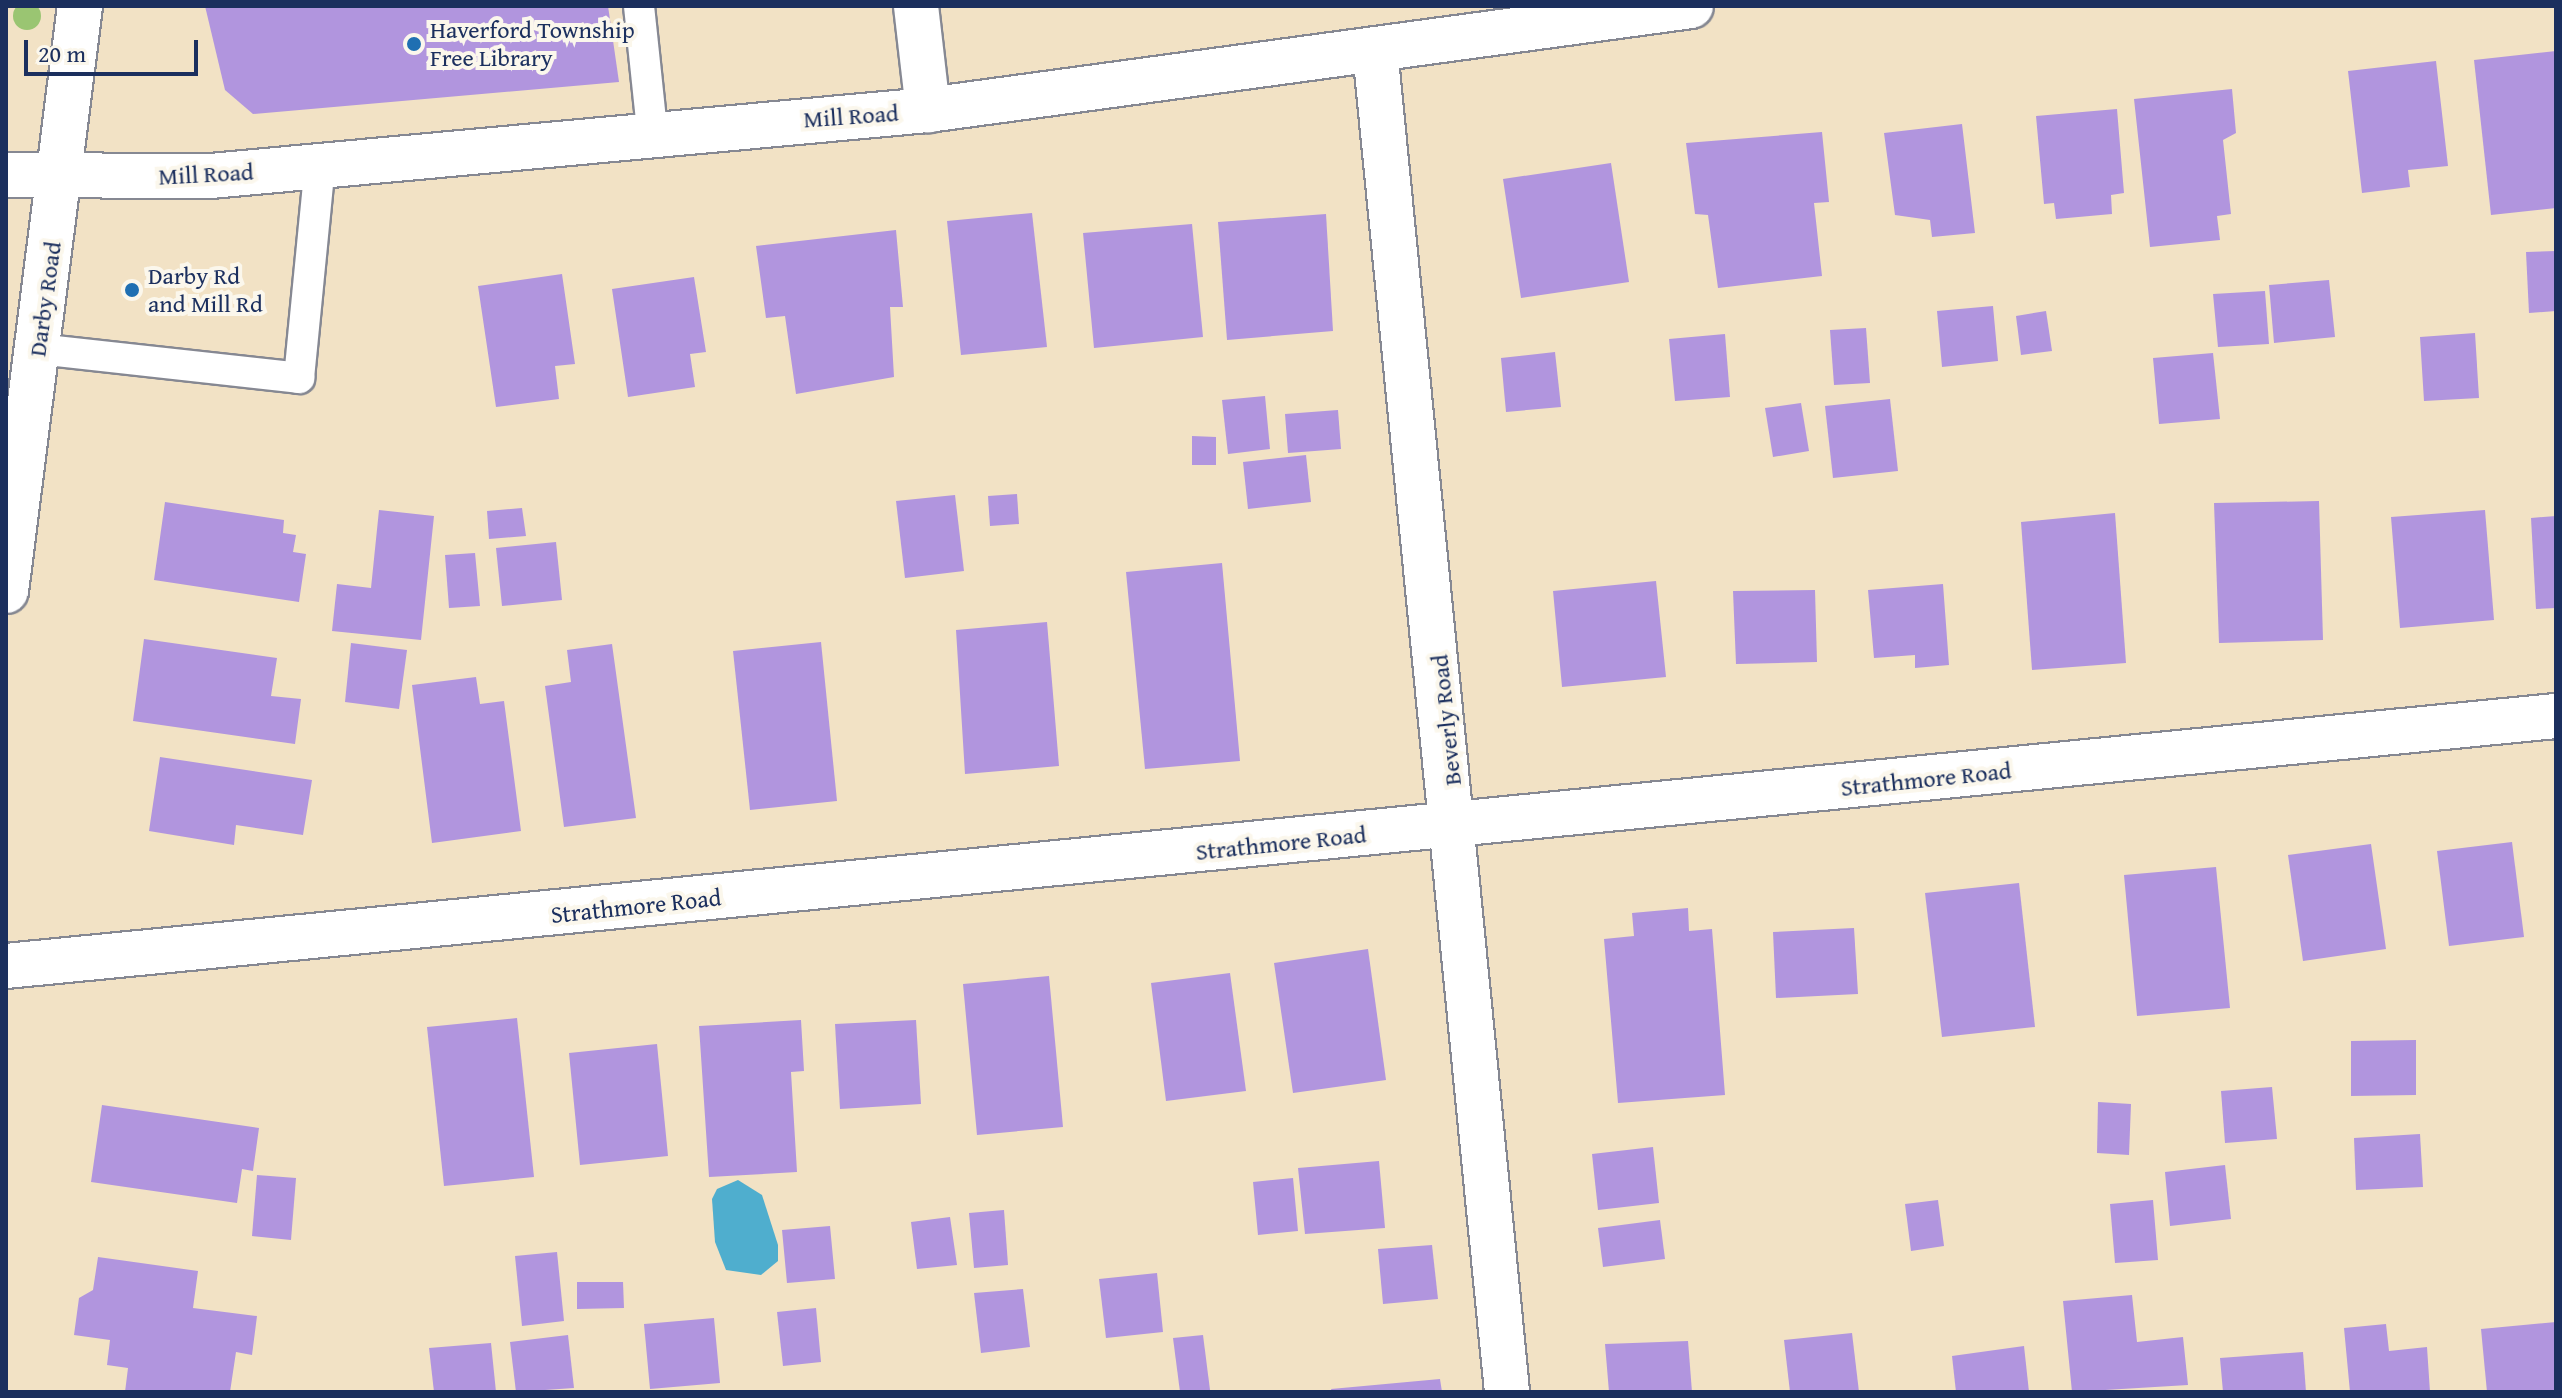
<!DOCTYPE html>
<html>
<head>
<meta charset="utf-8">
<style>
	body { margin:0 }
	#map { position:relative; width:2562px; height:1398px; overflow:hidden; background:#f2e2c5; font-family:"Gentium Book Plus",serif }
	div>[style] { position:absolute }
	.green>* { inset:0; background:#9ac572 }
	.round { border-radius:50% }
	.water>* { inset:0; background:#4faece }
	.building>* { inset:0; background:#b195de }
	.roads { filter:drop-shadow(2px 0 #868892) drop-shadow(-2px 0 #868892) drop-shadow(0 2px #868892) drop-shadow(0 -2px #868892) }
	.service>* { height:30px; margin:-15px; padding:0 15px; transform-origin:15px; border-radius:15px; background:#fff }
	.minor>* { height:44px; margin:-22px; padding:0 22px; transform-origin:22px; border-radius:22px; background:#fff }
	.primary>* { height:44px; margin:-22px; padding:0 22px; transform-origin:22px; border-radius:22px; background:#fff }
	.dots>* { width:22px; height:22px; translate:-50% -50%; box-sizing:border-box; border:4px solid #fbf7ec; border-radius:50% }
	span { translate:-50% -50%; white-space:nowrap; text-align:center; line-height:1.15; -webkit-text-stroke:8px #fbf7ec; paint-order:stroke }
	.poi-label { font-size:24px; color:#1b2f5e }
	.left { translate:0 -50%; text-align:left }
	.street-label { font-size:24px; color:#1b2f5e }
	.frame { position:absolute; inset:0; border:8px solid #1b2f5e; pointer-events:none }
	.scale { position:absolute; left:24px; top:40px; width:174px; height:36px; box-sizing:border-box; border:4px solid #1b2f5e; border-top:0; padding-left:10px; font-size:24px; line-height:28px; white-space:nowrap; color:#1b2f5e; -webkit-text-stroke:6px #fbf7ec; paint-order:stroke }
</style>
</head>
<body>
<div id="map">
	<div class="green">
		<i class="round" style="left:13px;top:2px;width:28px;height:28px"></i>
	</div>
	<div class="water">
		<i style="clip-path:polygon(738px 1180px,762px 1195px,778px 1245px,778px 1261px,761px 1275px,726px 1270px,715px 1242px,712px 1199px,717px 1189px)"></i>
	</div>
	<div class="building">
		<i style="clip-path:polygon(205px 6px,608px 6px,619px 82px,253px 114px,225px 90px)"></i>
		<i style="clip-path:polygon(2556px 51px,2556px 208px,2491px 215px,2474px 60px)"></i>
		<i style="clip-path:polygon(2436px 61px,2448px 166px,2408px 170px,2410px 187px,2362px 193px,2348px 71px)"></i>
		<i style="clip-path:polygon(2232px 89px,2236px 133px,2223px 140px,2231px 214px,2217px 216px,2220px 240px,2150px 247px,2134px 99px)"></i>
		<i style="clip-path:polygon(2117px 109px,2124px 193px,2111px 195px,2112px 214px,2056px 219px,2054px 203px,2044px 204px,2036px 116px)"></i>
		<i style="clip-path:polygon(1962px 124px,1975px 233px,1932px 237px,1930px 220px,1895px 215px,1884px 133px)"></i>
		<i style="clip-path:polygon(1822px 132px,1829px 202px,1814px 203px,1822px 276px,1718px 288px,1708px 215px,1695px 214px,1686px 143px)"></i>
		<i style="clip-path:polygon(1611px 163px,1629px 282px,1521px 298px,1503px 179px)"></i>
		<i style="clip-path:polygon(1032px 213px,1047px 347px,961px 355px,947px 221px)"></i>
		<i style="clip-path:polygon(1326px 214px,1333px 331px,1227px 340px,1218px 222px)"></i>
		<i style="clip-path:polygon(1192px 224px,1203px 337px,1094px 348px,1083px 233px)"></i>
		<i style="clip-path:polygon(896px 230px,903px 307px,890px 307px,894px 377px,796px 394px,785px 316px,766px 318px,756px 246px)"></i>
		<i style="clip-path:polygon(2556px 251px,2556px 311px,2529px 313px,2526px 252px)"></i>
		<i style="clip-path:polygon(562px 274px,575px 364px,555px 366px,559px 399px,496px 407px,478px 286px)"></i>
		<i style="clip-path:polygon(694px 277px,706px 352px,690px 354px,695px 387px,628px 397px,612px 289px)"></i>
		<i style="clip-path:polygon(2329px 280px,2335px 337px,2274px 343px,2269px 285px)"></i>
		<i style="clip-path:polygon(2265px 291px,2269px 344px,2218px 347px,2213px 294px)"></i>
		<i style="clip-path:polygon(1993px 306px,1998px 361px,1942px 367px,1937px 311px)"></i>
		<i style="clip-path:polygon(2046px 311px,2052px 351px,2021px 355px,2016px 316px)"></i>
		<i style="clip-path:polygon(1866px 328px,1870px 383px,1834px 385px,1830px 330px)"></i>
		<i style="clip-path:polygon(2475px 333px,2479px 398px,2424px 401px,2420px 337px)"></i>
		<i style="clip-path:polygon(1725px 334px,1730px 397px,1675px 401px,1669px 339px)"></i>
		<i style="clip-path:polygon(1555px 352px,1561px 407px,1506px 412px,1501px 358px)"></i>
		<i style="clip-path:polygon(2213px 353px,2220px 419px,2159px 424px,2153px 358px)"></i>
		<i style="clip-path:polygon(1265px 396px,1270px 449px,1228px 454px,1222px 400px)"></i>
		<i style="clip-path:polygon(1890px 399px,1898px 471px,1833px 478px,1825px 406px)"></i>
		<i style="clip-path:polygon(1801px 403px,1809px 451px,1773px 457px,1765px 408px)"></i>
		<i style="clip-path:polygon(1338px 410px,1341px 449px,1288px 453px,1285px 414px)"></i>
		<i style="clip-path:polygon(1192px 436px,1216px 437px,1216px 465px,1192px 465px)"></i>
		<i style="clip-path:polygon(1306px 455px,1311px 502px,1248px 509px,1243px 462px)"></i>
		<i style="clip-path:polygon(1017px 494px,1019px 524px,990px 526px,988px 496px)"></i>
		<i style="clip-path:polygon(955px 495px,964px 571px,905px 578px,896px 501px)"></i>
		<i style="clip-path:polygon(2319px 501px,2323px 640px,2219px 643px,2214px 503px)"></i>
		<i style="clip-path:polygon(165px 502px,284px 520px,283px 533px,296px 535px,293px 552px,306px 554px,299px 602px,154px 580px)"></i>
		<i style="clip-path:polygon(522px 508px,526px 536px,489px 539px,487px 511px)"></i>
		<i style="clip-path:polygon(379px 510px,434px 516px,421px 640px,332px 631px,337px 584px,371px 588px)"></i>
		<i style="clip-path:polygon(2485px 510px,2494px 620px,2400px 628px,2391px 517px)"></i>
		<i style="clip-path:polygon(2115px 513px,2126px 663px,2032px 670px,2021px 522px)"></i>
		<i style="clip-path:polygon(2556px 516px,2556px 608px,2536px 609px,2531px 518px)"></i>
		<i style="clip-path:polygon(556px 542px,562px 600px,502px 606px,496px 548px)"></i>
		<i style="clip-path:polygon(475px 553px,480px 606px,449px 608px,445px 555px)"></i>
		<i style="clip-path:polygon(1222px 563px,1240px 761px,1145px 769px,1126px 572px)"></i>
		<i style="clip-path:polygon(1656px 581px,1666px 677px,1562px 687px,1553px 591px)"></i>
		<i style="clip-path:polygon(1943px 584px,1949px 665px,1915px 668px,1915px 655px,1874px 658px,1868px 590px)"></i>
		<i style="clip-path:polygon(1815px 590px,1817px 662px,1736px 664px,1733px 591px)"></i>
		<i style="clip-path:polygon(1047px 622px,1059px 766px,965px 774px,956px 630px)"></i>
		<i style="clip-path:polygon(144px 639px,277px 658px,271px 696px,301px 699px,295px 744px,133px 721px)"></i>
		<i style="clip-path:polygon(821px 642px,837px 801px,750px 810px,733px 651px)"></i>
		<i style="clip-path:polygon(351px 643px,407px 650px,399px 709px,345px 702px)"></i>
		<i style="clip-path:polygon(612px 644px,636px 818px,564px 827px,545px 686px,571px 682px,567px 650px)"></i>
		<i style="clip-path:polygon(476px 677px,480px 704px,504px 701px,521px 831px,432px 843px,412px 685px)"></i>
		<i style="clip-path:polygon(160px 757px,312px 780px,303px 835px,236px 825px,234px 845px,149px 831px)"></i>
		<i style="clip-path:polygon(2512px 842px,2524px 937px,2449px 946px,2437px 851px)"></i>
		<i style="clip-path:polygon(2371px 844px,2386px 949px,2303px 961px,2288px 855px)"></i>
		<i style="clip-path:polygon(2216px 867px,2230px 1008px,2137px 1016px,2124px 875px)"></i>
		<i style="clip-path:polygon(2019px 883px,2035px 1027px,1942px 1037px,1925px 893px)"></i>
		<i style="clip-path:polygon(1688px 908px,1689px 931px,1712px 929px,1725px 1095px,1618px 1103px,1604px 939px,1634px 936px,1632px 913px)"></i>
		<i style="clip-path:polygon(1854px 928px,1858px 994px,1776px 998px,1773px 932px)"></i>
		<i style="clip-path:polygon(1368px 949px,1386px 1080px,1293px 1093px,1274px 963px)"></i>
		<i style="clip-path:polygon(1230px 973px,1246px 1091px,1166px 1101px,1151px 983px)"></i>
		<i style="clip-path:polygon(1049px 976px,1063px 1127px,977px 1135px,963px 984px)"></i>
		<i style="clip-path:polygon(517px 1018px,534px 1177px,444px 1186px,427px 1027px)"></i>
		<i style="clip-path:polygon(801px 1020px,804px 1071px,791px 1072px,797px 1172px,709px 1177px,699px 1026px)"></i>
		<i style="clip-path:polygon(916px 1020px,921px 1104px,840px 1109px,835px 1024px)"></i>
		<i style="clip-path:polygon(2416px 1040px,2416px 1095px,2351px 1096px,2351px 1041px)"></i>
		<i style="clip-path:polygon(657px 1044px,668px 1156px,580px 1165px,569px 1053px)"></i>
		<i style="clip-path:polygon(2272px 1087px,2277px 1139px,2225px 1143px,2221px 1091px)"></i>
		<i style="clip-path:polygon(2098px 1102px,2131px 1104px,2129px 1155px,2097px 1153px)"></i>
		<i style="clip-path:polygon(102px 1105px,259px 1128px,253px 1171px,242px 1169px,237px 1203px,91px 1182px)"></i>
		<i style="clip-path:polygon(2420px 1134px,2423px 1187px,2356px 1190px,2354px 1138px)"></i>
		<i style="clip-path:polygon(1653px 1147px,1659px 1203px,1598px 1210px,1592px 1154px)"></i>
		<i style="clip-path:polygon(1379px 1161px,1385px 1228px,1305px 1234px,1298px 1168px)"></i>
		<i style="clip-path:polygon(2225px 1165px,2231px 1219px,2170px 1226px,2165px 1172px)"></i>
		<i style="clip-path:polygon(257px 1175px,296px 1178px,291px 1240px,252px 1236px)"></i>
		<i style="clip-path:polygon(1293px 1178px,1298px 1231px,1258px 1235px,1253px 1182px)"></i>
		<i style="clip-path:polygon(1938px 1200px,1944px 1246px,1911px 1251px,1905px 1204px)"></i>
		<i style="clip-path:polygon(2153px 1200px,2158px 1260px,2115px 1263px,2110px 1204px)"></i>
		<i style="clip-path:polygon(1004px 1210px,1008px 1265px,974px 1268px,969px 1213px)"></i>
		<i style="clip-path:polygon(950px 1217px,957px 1265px,917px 1269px,911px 1222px)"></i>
		<i style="clip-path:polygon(1660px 1220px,1665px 1259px,1603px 1267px,1598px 1228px)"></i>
		<i style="clip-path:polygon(830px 1226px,835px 1279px,787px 1283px,782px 1230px)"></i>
		<i style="clip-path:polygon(1432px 1245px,1438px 1299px,1383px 1304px,1378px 1249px)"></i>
		<i style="clip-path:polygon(557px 1252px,564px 1321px,522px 1326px,515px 1256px)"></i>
		<i style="clip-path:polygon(98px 1257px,198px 1271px,193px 1308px,257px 1316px,252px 1355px,236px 1352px,230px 1392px,125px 1392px,128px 1368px,107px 1365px,110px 1340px,74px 1335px,79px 1298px,93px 1290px)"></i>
		<i style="clip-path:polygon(1157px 1273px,1163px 1332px,1106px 1338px,1099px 1279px)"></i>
		<i style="clip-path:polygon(577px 1282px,623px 1282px,624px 1308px,577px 1309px)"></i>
		<i style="clip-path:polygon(1023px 1289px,1030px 1347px,981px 1353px,974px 1293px)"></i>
		<i style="clip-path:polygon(2132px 1295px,2137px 1342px,2183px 1337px,2188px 1385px,2072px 1392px,2063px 1301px)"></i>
		<i style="clip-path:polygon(816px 1308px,821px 1362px,783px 1366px,777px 1312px)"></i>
		<i style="clip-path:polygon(714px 1318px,720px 1383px,650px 1389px,644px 1324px)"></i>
		<i style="clip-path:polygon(2556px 1322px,2556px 1392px,2487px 1392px,2481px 1329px)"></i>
		<i style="clip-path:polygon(2386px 1324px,2389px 1351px,2427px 1347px,2430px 1392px,2350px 1392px,2344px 1328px)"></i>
		<i style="clip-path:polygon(1852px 1333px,1859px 1392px,1790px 1392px,1784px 1340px)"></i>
		<i style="clip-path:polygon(568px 1335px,574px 1388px,516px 1392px,510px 1342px)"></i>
		<i style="clip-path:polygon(1203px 1335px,1210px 1390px,1180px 1392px,1173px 1338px)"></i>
		<i style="clip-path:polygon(1688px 1341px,1692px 1392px,1609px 1392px,1605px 1344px)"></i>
		<i style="clip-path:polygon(491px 1343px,496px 1392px,434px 1392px,429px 1348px)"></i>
		<i style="clip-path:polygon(2024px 1346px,2029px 1392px,1956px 1392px,1952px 1356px)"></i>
		<i style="clip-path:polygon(2303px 1352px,2306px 1392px,2223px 1392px,2220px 1358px)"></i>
		<i style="clip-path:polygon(1440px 1379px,1442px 1392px,1332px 1392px,1331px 1389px)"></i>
	</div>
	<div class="roads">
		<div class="service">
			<i style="left:639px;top:6px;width:125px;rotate:84deg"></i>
			<i style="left:38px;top:349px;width:263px;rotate:6.3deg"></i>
			<i style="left:299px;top:378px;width:214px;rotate:-84.4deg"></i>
		</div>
		<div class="minor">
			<i style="left:916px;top:6px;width:105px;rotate:83.4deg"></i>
			<i style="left:1375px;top:50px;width:1348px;rotate:84.38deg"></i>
			<i style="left:6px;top:175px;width:205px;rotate:0.3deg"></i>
			<i style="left:211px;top:176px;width:720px;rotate:-5.26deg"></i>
			<i style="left:928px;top:110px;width:770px;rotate:-7.76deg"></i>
			<i style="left:6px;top:966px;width:2562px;rotate:-5.6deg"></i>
		</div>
		<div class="primary">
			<i style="left:6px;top:591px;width:590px;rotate:-82.79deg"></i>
		</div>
	</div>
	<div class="dots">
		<i style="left:414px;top:44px;background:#1f6fb2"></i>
		<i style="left:132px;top:290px;background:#1f6fb2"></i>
	</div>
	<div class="poi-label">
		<span class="left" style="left:430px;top:44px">Haverford Township<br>Free Library</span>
		<span class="left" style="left:148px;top:290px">Darby Rd<br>and Mill Rd</span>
	</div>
	<div class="street-label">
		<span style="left:851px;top:116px;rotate:-4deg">Mill Road</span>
		<span style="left:206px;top:174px;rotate:-3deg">Mill Road</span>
		<span style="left:45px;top:299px;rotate:-82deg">Darby Road</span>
		<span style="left:1446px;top:720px;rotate:-96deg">Beverly Road</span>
		<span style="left:1926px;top:779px;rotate:-6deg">Strathmore Road</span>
		<span style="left:1281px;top:843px;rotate:-6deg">Strathmore Road</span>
		<span style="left:636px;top:906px;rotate:-6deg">Strathmore Road</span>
	</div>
	<div class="frame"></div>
	<div class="scale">20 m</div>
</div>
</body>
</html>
